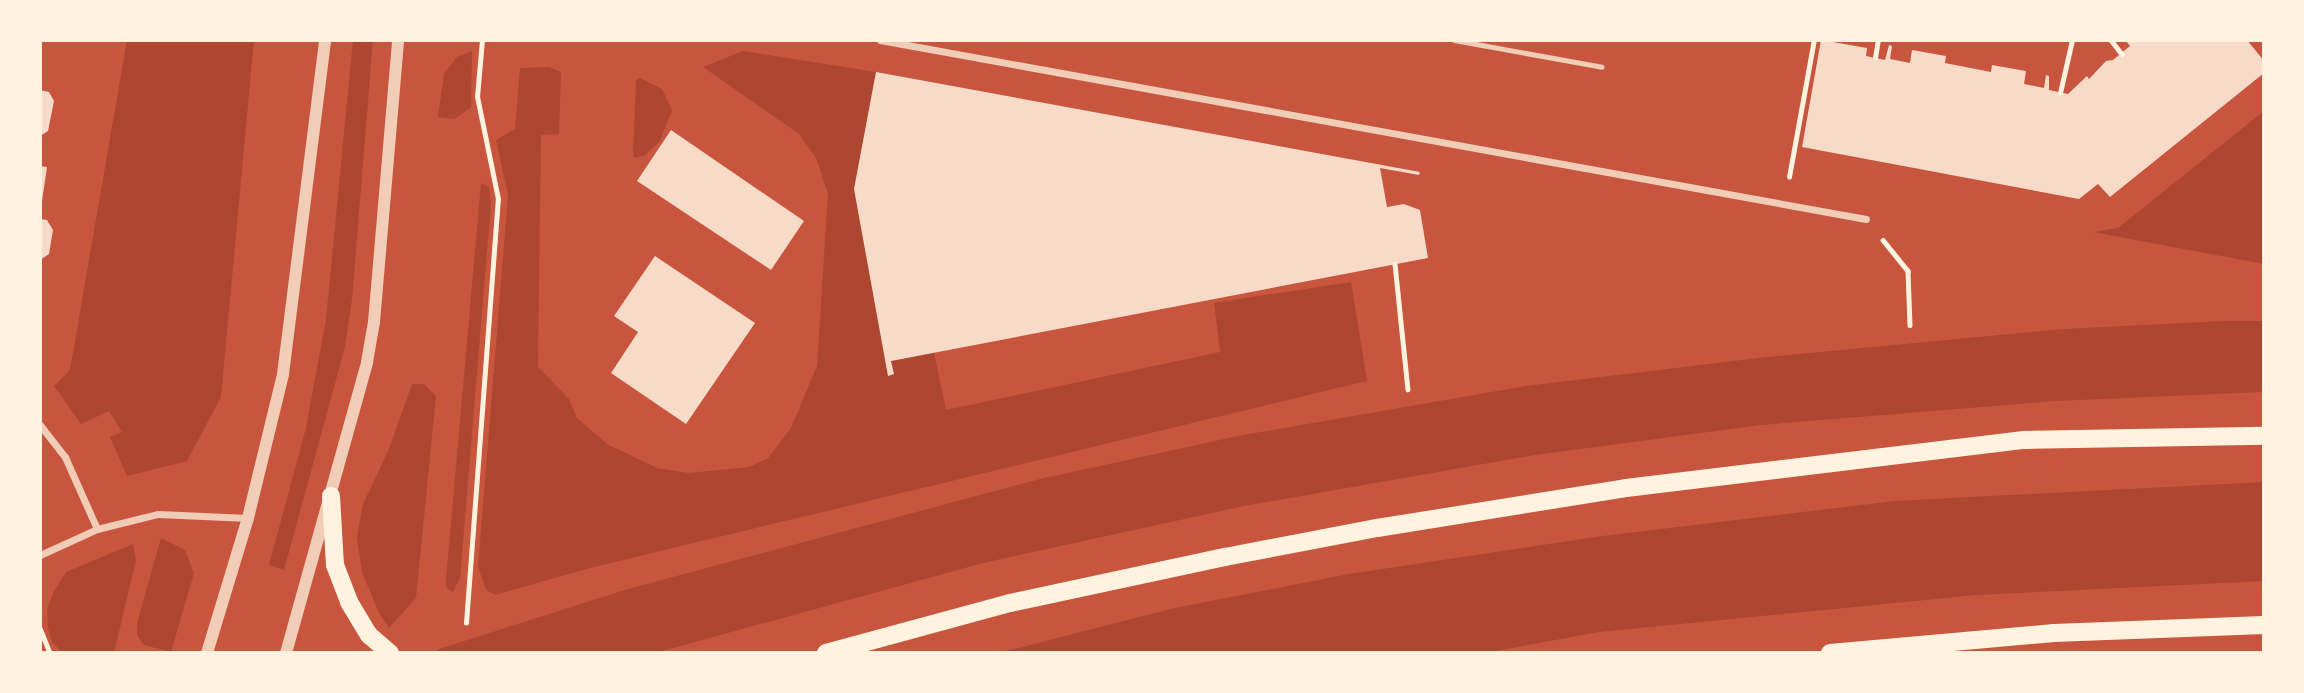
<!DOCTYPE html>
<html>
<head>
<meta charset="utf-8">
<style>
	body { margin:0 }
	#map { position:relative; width:2304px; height:693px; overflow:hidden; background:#c8553d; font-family:Roboto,sans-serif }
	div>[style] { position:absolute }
	.green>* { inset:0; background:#ae4732 }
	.building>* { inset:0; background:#f7dbc8 }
	.path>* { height:4.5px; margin:-2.25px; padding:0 2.25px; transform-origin:2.25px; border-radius:2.25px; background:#fff3e0 }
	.service>* { height:5px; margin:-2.5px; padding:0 2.5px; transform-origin:2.5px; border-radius:2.5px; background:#f1ccb7 }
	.minor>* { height:7px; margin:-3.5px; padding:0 3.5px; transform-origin:3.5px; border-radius:3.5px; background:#f1ccb7 }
	.tertiary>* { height:12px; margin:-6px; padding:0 6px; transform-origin:6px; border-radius:6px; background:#f1ccb7 }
	.primary>* { height:18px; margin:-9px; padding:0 9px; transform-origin:9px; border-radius:9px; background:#fff3e0 }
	span { translate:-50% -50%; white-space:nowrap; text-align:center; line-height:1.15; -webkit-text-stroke:7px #fff3e0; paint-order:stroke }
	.frame { position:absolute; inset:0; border:42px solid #fff3e0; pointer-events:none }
</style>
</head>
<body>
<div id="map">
	<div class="green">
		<i style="clip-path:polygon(127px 40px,254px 40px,221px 397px,187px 461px,127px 476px,110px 437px,122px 432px,109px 411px,81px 424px,54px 386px,70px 370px)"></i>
		<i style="clip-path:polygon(353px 40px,373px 40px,352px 299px,345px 347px,284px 570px,269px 565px,306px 428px,326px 319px)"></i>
		<i style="clip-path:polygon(472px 51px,471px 107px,455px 119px,438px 117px,444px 74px,457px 57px)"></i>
		<i style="clip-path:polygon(743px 51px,876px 72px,854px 189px,888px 375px,891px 361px,934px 352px,946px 410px,1220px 352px,1214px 303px,1351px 282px,1367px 381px,590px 568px,495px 595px,486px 590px,478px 567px,508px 195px,496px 140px,515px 129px,520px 68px,549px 67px,561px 72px,559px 134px,541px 135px,538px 367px,569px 399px,577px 418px,607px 444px,657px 468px,689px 473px,749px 467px,768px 458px,791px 428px,817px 366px,828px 194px,816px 158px,799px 134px,703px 67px)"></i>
		<i style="clip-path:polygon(640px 78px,662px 89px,672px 110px,660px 141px,645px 155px,635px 158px,633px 156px,636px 80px)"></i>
		<i style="clip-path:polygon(2264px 111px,2264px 264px,2093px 232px,2118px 228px)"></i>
		<i style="clip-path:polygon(481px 183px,489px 187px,491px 204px,460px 578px,453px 592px,446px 588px,446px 580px)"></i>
		<i style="clip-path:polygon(2225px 321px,2264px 321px,2264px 392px,2055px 401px,1761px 425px,1535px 455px,1244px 506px,983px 563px,655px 653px,434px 653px,439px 649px,628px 589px,1040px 479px,1238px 436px,1526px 386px,1767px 357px,2064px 329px)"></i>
		<i style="clip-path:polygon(412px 384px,424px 384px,436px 396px,416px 598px,389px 628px,378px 611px,362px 572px,357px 537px,363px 504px,389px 449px)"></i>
		<i style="clip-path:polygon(2264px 482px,2264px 581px,1976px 595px,1599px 632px,1485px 653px,999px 653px,1170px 609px,1349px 574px,1595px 537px,1895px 501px)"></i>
		<i style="clip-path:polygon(161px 538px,185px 550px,194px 573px,171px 652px,144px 645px,137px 635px,137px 623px)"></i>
		<i style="clip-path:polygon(133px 544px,136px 560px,114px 653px,63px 653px,52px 642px,48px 628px,47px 610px,53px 593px,66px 572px)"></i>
	</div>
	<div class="building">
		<i style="clip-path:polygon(1821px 40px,1867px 48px,1866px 56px,1885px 60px,1889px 45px,1892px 46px,1890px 59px,1910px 63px,1912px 50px,1946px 56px,1945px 63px,1991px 72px,1992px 65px,2026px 71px,2024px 84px,2044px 88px,2046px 75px,2049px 76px,2049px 90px,2068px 94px,2087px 76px,2089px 79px,2106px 61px,2113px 60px,2130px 46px,2125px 40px,2247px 40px,2264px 61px,2264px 73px,2110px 197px,2098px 184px,2079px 199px,1802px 147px)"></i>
		<i style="clip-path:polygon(876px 72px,1420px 172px,1419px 175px,1380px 168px,1387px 207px,1404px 204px,1420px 210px,1428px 258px,891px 361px,894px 374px,888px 376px,854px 189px)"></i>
		<i style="clip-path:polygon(40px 90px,49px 92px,54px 101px,48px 131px,40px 136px)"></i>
		<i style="clip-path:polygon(671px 130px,804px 221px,771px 270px,637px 181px)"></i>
		<i style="clip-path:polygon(40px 166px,47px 167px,42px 201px,40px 201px)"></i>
		<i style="clip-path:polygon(40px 219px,47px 220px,53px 230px,49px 254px,40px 260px)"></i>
		<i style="clip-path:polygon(655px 256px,755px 323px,686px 424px,611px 373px,638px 332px,614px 316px)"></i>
	</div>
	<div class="path">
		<i style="left:2111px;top:40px;width:18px;rotate:52deg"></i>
		<i style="left:1875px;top:58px;width:18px;rotate:-81deg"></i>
		<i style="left:2060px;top:93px;width:54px;rotate:-77.2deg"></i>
		<i style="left:1789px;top:177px;width:139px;rotate:-79.7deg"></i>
		<i style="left:1883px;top:240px;width:40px;rotate:51deg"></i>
		<i style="left:1908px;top:271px;width:54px;rotate:87.9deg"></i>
		<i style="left:1395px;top:264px;width:126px;rotate:84.1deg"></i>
		<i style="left:466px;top:623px;width:425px;rotate:-85.7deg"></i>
		<i style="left:498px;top:199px;width:104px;rotate:-101.6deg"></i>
		<i style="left:477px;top:97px;width:57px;rotate:-85deg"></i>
		<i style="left:40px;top:628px;width:27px;rotate:68deg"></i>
	</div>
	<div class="service">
		<i style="left:1454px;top:40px;width:150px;rotate:10.3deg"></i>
	</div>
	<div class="minor">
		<i style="left:880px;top:40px;width:1002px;rotate:10.29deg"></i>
		<i style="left:40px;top:425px;width:41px;rotate:52deg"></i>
		<i style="left:65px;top:457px;width:79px;rotate:66deg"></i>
		<i style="left:40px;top:555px;width:63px;rotate:-24.5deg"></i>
		<i style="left:97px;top:529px;width:63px;rotate:-13.8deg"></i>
		<i style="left:158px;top:514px;width:90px;rotate:2.5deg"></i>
	</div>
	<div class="tertiary">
		<i style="left:207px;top:653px;width:141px;rotate:-73.1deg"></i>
		<i style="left:248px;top:518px;width:148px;rotate:-76.3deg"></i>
		<i style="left:283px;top:374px;width:337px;rotate:-82.8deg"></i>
		<i style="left:286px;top:653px;width:302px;rotate:-74.4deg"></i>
		<i style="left:367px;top:362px;width:41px;rotate:-80.1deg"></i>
		<i style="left:374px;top:322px;width:283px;rotate:-85.1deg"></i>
	</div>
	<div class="primary">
		<i style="left:331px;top:496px;width:69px;rotate:86.7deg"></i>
		<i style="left:335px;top:565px;width:40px;rotate:69deg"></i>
		<i style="left:349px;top:602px;width:39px;rotate:59deg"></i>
		<i style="left:369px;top:635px;width:28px;rotate:41deg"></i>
		<i style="left:826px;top:653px;width:191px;rotate:-15.2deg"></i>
		<i style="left:1010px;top:603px;width:220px;rotate:-12.1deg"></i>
		<i style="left:1225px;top:557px;width:155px;rotate:-10.8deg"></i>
		<i style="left:1377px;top:528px;width:252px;rotate:-9.1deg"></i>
		<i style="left:1626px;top:488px;width:401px;rotate:-6.9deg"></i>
		<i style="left:2024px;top:440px;width:240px;rotate:-1deg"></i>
		<i style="left:1830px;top:653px;width:225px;rotate:-5.1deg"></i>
		<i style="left:2054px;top:633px;width:210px;rotate:-2.2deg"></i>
	</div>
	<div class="frame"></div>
</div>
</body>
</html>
